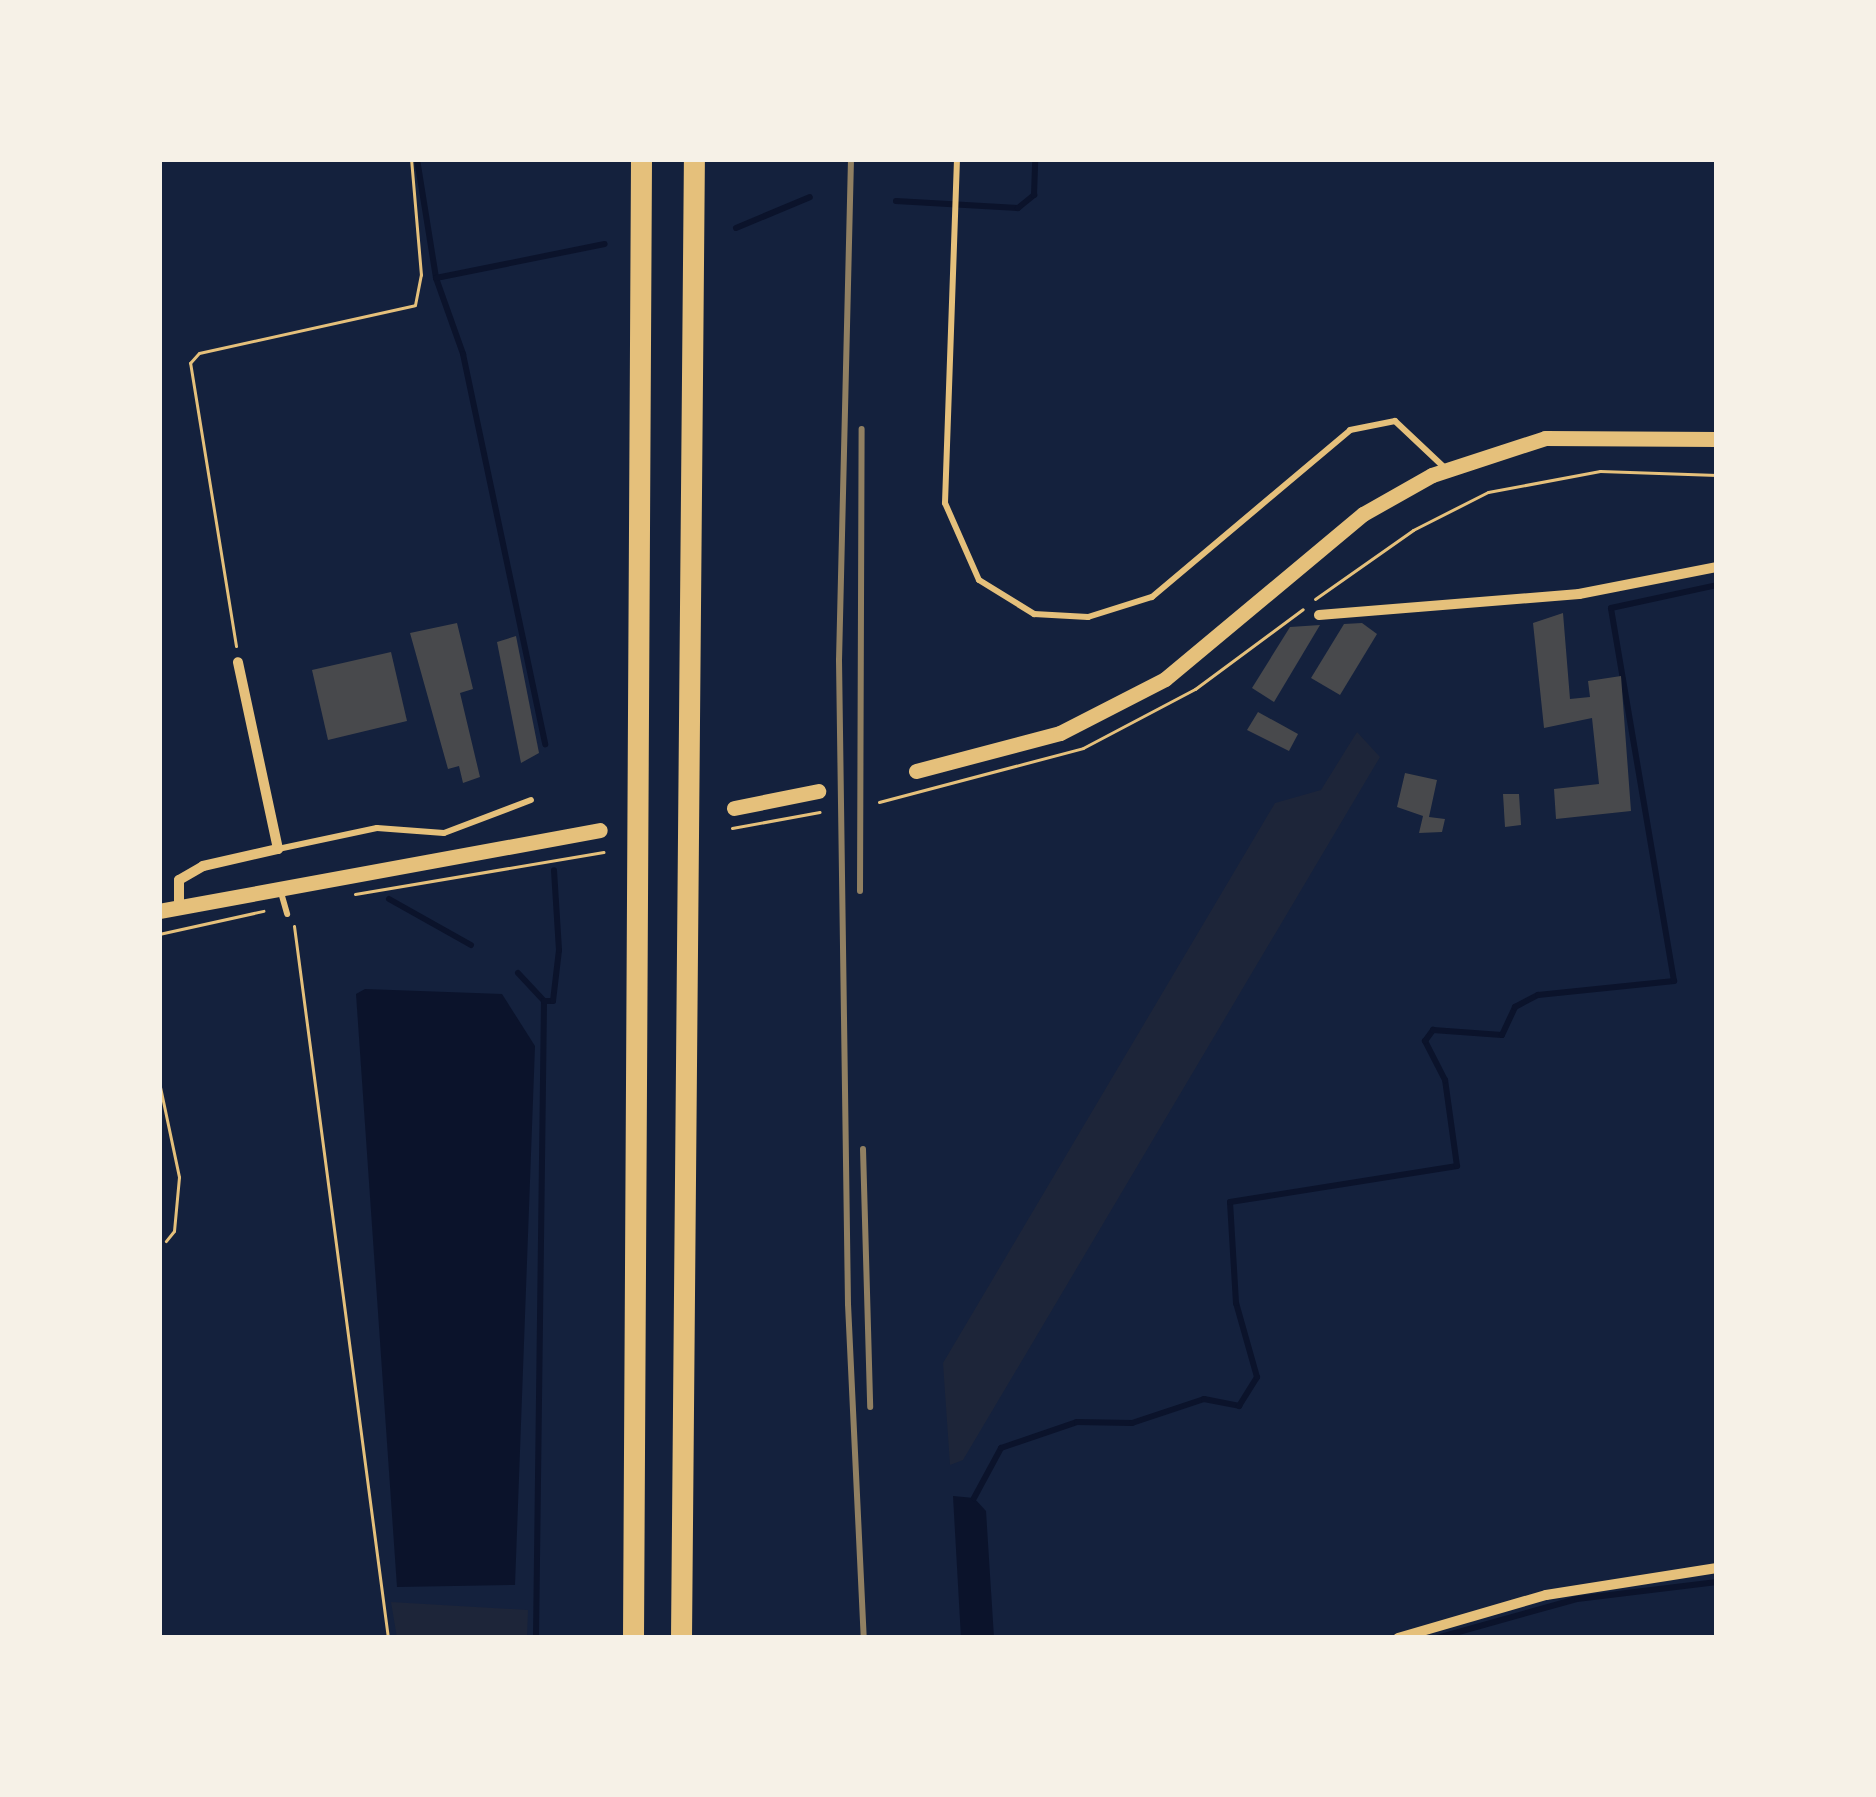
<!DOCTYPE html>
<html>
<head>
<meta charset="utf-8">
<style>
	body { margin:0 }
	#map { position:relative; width:1876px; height:1797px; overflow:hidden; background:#14213d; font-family:"Open Sans",sans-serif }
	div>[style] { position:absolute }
	.green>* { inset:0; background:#1d2539 }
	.water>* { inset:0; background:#0b132b }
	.stream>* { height:6px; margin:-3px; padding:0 3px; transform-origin:3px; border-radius:3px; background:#0b132b }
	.building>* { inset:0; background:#48494c }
	.path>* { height:3px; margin:-1.5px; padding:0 1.5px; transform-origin:1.5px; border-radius:1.5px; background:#e5c07b }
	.service>* { height:6px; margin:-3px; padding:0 3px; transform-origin:3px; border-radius:3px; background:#e5c07b }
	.minor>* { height:10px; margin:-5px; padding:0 5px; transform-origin:5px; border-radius:5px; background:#e5c07b }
	.secondary>* { height:15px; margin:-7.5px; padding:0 7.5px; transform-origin:7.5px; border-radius:7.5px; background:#e5c07b }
	.motorway>* { height:21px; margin:-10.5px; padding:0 10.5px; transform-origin:10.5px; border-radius:10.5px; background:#e5c07b }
	.rail>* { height:6px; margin:-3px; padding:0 3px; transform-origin:3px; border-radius:3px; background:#918062 }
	span { translate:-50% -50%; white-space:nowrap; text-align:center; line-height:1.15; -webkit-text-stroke:12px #f6f1e7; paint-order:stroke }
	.frame { position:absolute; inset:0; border:162px solid #f6f1e7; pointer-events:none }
</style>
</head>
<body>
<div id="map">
	<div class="green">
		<i style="clip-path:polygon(1357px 732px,1380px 757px,963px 1460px,950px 1465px,943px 1363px,1275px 803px,1321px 790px)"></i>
		<i style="clip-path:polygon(391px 1602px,528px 1610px,527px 1638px,397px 1638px)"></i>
	</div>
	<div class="water">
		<i style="clip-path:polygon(365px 989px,502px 994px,535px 1046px,515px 1585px,397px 1587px,356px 994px)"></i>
		<i style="clip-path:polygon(953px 1496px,974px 1498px,986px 1511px,994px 1638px,961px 1638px)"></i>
	</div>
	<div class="stream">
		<i style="left:417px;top:159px;width:121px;rotate:80.9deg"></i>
		<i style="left:436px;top:278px;width:81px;rotate:70.4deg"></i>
		<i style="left:463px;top:354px;width:399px;rotate:78.1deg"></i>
		<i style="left:896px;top:201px;width:122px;rotate:3.3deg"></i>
		<i style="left:1018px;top:208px;width:21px;rotate:-39deg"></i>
		<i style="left:1034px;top:195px;width:36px;rotate:-88deg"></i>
		<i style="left:736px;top:228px;width:80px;rotate:-22.7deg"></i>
		<i style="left:436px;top:278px;width:172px;rotate:-11.4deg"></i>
		<i style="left:389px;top:899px;width:94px;rotate:29.3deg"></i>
		<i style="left:518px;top:973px;width:38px;rotate:47deg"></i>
		<i style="left:544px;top:1001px;width:637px;rotate:90.72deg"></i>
		<i style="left:544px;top:1001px;width:9px"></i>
		<i style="left:553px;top:1001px;width:51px;rotate:-83.3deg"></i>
		<i style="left:559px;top:950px;width:80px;rotate:-93.6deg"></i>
		<i style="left:974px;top:1498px;width:57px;rotate:-61.6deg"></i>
		<i style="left:1001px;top:1448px;width:80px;rotate:-18.9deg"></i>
		<i style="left:1077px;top:1422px;width:55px;rotate:1deg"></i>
		<i style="left:1132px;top:1423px;width:76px;rotate:-18.4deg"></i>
		<i style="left:1204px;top:1399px;width:36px;rotate:11deg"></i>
		<i style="left:1239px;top:1406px;width:34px;rotate:-58deg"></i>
		<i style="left:1257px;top:1377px;width:77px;rotate:-105.8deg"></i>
		<i style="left:1236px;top:1303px;width:101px;rotate:-93.4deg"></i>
		<i style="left:1230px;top:1202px;width:230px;rotate:-9deg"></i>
		<i style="left:1457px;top:1166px;width:87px;rotate:-97.9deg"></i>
		<i style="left:1445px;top:1080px;width:44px;rotate:-117.1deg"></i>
		<i style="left:1425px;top:1041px;width:14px;rotate:-54deg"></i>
		<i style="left:1433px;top:1030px;width:69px;rotate:4.1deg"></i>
		<i style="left:1502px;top:1035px;width:31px;rotate:-65deg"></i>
		<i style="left:1515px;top:1007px;width:26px;rotate:-28deg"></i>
		<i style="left:1538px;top:995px;width:137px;rotate:-5.9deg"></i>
		<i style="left:1674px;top:981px;width:378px;rotate:-99.6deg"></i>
		<i style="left:1611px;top:608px;width:108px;rotate:-12.2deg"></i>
		<i style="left:1437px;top:1638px;width:145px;rotate:-15.6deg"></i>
		<i style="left:1577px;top:1599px;width:141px;rotate:-6.9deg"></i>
	</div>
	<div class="building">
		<i style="clip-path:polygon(1563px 613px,1570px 699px,1590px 697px,1588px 681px,1621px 676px,1631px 811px,1556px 819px,1554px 789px,1599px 784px,1592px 718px,1544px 728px,1533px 623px)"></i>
		<i style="clip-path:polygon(457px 623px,473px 689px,460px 693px,480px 777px,463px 783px,459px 766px,448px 769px,410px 633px)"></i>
		<i style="clip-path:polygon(1362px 623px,1377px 634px,1340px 695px,1311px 678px,1344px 624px)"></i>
		<i style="clip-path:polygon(1320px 625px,1274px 702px,1252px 688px,1290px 627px)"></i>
		<i style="clip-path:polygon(516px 636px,539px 753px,521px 763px,497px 642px)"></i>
		<i style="clip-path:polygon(391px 652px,407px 721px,328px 740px,312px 670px)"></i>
		<i style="clip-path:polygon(1258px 712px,1298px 734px,1289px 751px,1247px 730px)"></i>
		<i style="clip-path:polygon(1405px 773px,1437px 780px,1429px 817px,1445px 819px,1442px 832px,1419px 833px,1423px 816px,1397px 807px)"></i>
		<i style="clip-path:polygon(1503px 794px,1519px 794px,1521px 825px,1505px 827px)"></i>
	</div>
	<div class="path">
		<i style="left:1315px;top:599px;width:120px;rotate:-35.1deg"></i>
		<i style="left:1413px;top:530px;width:84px;rotate:-26.9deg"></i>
		<i style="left:1488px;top:492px;width:114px;rotate:-10.6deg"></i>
		<i style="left:1600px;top:471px;width:117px;rotate:2deg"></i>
		<i style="left:236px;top:646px;width:287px;rotate:-99.2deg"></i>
		<i style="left:190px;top:363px;width:13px;rotate:-48deg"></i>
		<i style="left:199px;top:353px;width:221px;rotate:-12.5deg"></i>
		<i style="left:415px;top:305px;width:31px;rotate:-79deg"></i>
		<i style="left:421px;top:275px;width:116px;rotate:-94.9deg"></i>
		<i style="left:879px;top:802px;width:211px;rotate:-14.8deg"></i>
		<i style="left:1083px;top:748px;width:127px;rotate:-27.8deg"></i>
		<i style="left:1195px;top:689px;width:134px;rotate:-36.5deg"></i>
		<i style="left:732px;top:828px;width:89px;rotate:-10.3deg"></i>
		<i style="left:355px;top:894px;width:252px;rotate:-9.6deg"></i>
		<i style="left:294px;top:926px;width:718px;rotate:82.48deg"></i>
		<i style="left:159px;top:934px;width:107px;rotate:-12.5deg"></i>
		<i style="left:159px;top:1082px;width:97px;rotate:78.1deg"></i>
		<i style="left:179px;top:1177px;width:54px;rotate:95.3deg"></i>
		<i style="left:174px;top:1231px;width:13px;rotate:129deg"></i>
	</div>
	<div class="service">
		<i style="left:957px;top:159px;width:344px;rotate:92deg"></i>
		<i style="left:945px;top:503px;width:84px;rotate:66.2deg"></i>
		<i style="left:979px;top:580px;width:65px;rotate:31.7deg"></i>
		<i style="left:1034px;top:614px;width:54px;rotate:3.2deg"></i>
		<i style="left:1088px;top:617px;width:67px;rotate:-17.4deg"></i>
		<i style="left:1152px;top:597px;width:259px;rotate:-40.1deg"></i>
		<i style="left:1350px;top:430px;width:46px;rotate:-11.3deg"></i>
		<i style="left:1395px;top:421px;width:70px;rotate:43.3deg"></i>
		<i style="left:278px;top:849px;width:101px;rotate:-12deg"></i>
		<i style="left:377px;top:828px;width:67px;rotate:4.3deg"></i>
		<i style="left:444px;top:833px;width:93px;rotate:-20.8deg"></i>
		<i style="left:280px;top:889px;width:26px;rotate:74deg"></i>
	</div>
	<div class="minor">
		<i style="left:1319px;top:615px;width:261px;rotate:-4.6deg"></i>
		<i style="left:1579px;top:594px;width:141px;rotate:-11.1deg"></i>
		<i style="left:179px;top:906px;width:26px;rotate:-90deg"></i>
		<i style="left:179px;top:880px;width:28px;rotate:-30deg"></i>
		<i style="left:203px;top:866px;width:77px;rotate:-12.8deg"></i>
		<i style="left:278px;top:849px;width:191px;rotate:-102.1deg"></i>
		<i style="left:1398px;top:1638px;width:154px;rotate:-16.2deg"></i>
		<i style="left:1546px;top:1595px;width:173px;rotate:-9deg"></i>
	</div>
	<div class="secondary">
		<i style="left:916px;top:771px;width:149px;rotate:-14.8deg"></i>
		<i style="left:1060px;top:733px;width:118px;rotate:-27.2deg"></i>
		<i style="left:1165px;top:679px;width:258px;rotate:-39.8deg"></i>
		<i style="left:1363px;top:514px;width:79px;rotate:-29.5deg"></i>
		<i style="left:1432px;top:475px;width:119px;rotate:-18.1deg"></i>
		<i style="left:1545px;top:438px;width:172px;rotate:0.3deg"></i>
		<i style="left:734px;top:808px;width:86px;rotate:-11.4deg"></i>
		<i style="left:159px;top:911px;width:448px;rotate:-10.4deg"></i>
	</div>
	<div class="motorway">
		<i style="left:633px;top:1638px;width:1479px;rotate:-89.69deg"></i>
		<i style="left:681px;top:1638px;width:1479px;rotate:-89.5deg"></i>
	</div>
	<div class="rail">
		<i style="left:851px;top:159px;width:501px;rotate:91.37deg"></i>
		<i style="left:839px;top:660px;width:644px;rotate:89.2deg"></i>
		<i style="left:848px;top:1304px;width:334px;rotate:87.3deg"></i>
		<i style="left:860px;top:891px;width:462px;rotate:-89.8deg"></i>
		<i style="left:863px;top:1149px;width:258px;rotate:88.4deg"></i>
	</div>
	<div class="frame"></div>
</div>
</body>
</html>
